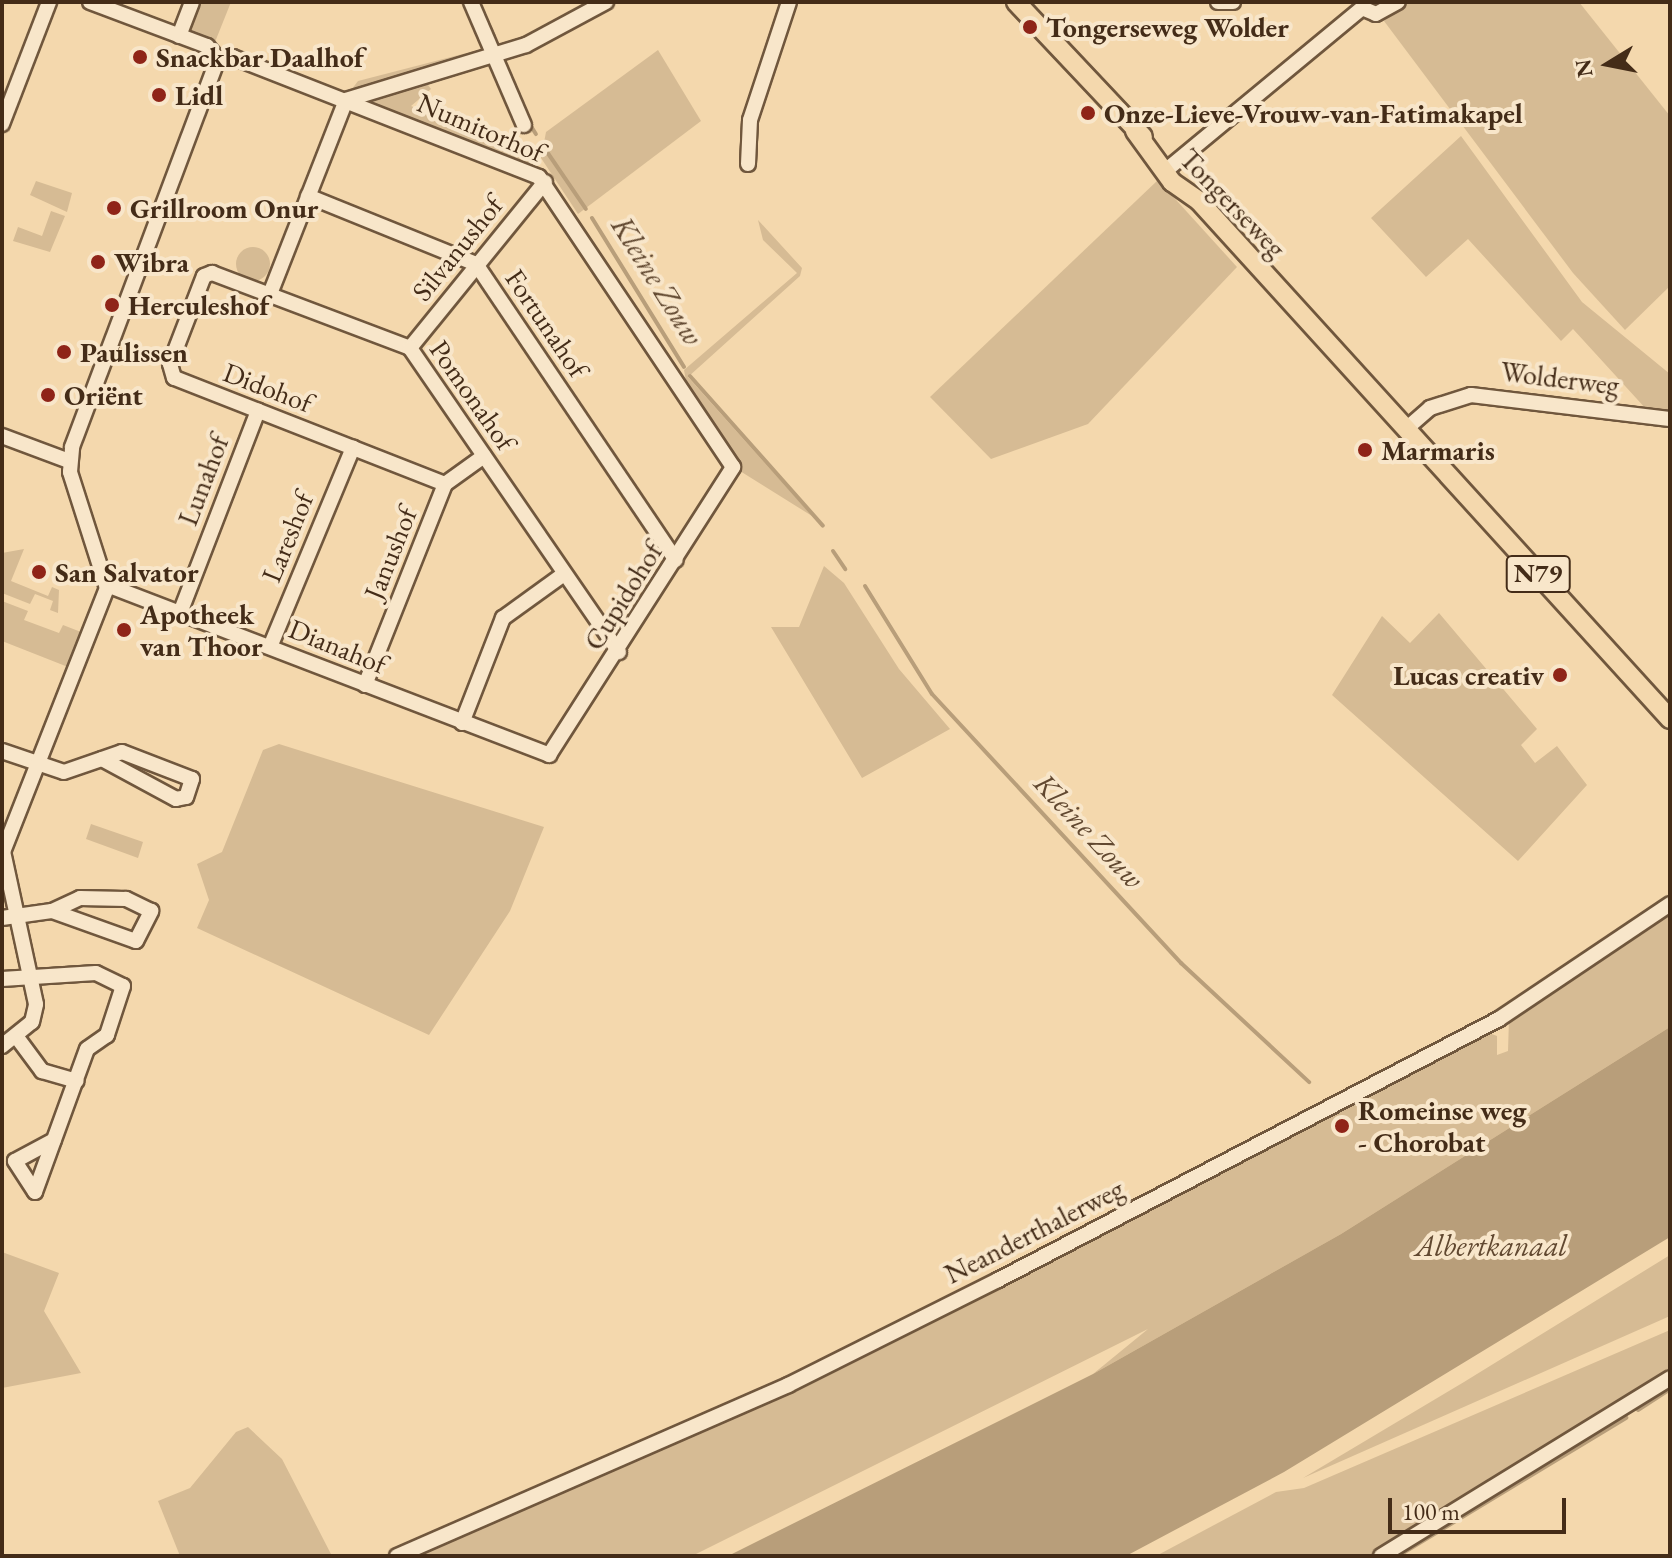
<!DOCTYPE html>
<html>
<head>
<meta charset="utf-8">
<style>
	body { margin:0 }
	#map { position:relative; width:1672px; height:1558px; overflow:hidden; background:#f4d8ad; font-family:"EB Garamond",serif }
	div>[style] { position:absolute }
	.green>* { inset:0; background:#d6bb94 }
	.round { border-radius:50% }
	.water>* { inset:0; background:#b89e7a }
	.stream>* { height:4px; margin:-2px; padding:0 2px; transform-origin:2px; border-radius:2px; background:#b89e7a }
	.roads { filter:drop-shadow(2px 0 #70573d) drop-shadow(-2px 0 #70573d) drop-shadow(0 2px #70573d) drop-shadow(0 -2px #70573d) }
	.minor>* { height:14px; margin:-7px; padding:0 7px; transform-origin:7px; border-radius:7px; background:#f8e6ca }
	.major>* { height:18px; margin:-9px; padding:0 9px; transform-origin:9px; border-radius:9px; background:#f4d8ad }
	.dots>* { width:22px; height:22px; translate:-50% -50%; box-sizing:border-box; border:4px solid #f8e6ca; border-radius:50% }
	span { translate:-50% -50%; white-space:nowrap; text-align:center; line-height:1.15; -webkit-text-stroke:8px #f8e6ca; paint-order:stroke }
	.shield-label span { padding:2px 6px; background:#f8e6ca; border:2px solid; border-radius:6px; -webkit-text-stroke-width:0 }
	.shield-label { font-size:26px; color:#442c18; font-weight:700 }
	.poi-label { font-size:28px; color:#442c18; font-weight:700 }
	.left { translate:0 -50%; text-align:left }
	.right { translate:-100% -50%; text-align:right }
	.street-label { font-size:28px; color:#442c18 }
	.water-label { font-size:30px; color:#614830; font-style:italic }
	.frame { position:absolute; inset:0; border:4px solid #442c18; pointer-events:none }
	.north { position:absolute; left:1568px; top:24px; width:80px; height:80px; -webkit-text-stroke:6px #f8e6ca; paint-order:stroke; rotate:260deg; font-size:22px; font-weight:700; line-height:32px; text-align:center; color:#442c18 }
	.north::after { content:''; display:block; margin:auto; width:28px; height:36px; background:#442c18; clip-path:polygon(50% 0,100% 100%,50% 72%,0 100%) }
	.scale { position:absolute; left:1388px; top:1498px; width:178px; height:36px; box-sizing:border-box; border:4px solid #442c18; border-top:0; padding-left:10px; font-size:24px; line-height:28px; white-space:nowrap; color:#442c18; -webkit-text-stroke:6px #f8e6ca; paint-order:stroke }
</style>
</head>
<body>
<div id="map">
	<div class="green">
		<i style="clip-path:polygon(196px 2px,231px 2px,215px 42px,186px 30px)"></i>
		<i style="clip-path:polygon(1408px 2px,1579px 2px,1670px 116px,1670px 286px,1625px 330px,1573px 273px,1384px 21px)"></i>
		<i style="clip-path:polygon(482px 49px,476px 55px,352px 89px,358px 81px)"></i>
		<i style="clip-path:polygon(658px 50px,701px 121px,578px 214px,541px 158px,546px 132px)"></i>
		<i style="clip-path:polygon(425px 81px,431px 89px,411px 106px,534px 158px,531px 170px,367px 104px,369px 95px)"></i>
		<i style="clip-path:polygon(1461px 136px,1582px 302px,1670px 374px,1670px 414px,1647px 410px,1573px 329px,1561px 341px,1468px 239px,1426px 277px,1371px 218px)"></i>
		<i style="clip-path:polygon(1158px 180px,1237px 267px,1088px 424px,991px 459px,930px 397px)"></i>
		<i style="clip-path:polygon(36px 181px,72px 193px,67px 212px,30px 195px)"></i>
		<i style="clip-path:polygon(51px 211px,65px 216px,50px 252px,13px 241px,18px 227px,42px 236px)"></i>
		<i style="clip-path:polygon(758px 220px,802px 268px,800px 276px,688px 377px,812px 516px,740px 471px,686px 381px,684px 370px,797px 273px,763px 240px)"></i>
		<i class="round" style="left:236px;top:247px;width:34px;height:34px"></i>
		<i style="clip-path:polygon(24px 549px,11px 581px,48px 596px,52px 587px,59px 590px,58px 613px,50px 610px,53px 601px,35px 594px,30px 604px,2px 593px,2px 553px)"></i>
		<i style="clip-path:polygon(824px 566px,844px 583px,899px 669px,950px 729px,862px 778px,771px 627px,799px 627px)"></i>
		<i style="clip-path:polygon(2px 601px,28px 611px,24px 620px,59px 633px,63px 625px,81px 632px,68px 667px,2px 641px)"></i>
		<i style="clip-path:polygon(1439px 613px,1537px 729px,1521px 745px,1535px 763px,1557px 746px,1587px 785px,1518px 861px,1332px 695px,1382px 616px,1410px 643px)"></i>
		<i style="clip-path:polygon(279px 744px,544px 827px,510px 911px,429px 1035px,197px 928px,209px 900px,197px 864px,222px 852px,263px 750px)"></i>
		<i style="clip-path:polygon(91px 824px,143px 842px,138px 858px,86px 839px)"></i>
		<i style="clip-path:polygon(1670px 910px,1670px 1027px,1341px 1234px,1093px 1374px,1148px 1329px,692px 1556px,403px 1556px,805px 1379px,1255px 1155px,1484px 1031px,1497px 1036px,1497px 1055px,1508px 1051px,1509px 1019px,1521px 1007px)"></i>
		<i style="clip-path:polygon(2px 1252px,59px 1273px,44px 1311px,81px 1373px,2px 1388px)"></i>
		<i style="clip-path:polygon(1670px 1255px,1670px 1316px,1303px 1478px,1464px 1382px)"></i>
		<i style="clip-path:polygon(1670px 1330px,1670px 1374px,1375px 1556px,1156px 1556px,1276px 1492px,1304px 1488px)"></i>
		<i style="clip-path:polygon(248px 1427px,282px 1459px,332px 1556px,180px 1556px,158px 1501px,190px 1488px,236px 1432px)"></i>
	</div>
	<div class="water">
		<i style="clip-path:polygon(1670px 1027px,1670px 1237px,1284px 1472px,1126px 1556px,728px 1556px,1093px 1374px,1341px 1234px)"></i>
	</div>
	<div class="stream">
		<i style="left:486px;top:19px;width:19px;rotate:65deg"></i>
		<i style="left:529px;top:123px;width:13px;rotate:58deg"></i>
		<i style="left:543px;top:146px;width:76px;rotate:55.7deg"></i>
		<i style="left:592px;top:218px;width:175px;rotate:58.3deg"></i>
		<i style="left:690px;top:376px;width:200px;rotate:48.4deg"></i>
		<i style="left:833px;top:551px;width:22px;rotate:56deg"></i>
		<i style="left:865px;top:586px;width:127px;rotate:58.2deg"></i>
		<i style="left:932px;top:694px;width:367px;rotate:47.2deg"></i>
		<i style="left:1181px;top:963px;width:175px;rotate:42.9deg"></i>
		<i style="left:1638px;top:1410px;width:38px;rotate:-33deg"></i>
		<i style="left:1398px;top:1556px;width:267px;rotate:-31.2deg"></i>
	</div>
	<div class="roads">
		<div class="minor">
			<i style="left:90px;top:2px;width:125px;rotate:20.6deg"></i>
			<i style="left:207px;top:46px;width:17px;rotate:50deg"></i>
			<i style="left:471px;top:2px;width:134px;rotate:66.7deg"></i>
			<i style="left:1218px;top:2px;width:15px"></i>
			<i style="left:1362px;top:8px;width:15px;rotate:23deg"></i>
			<i style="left:1376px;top:14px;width:25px;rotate:-29deg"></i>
			<i style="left:179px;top:36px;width:36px;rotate:-69deg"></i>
			<i style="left:2px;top:124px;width:131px;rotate:-68.9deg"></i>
			<i style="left:748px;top:164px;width:44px;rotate:-87.4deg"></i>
			<i style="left:750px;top:120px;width:124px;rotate:-71.7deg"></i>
			<i style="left:1164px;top:172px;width:257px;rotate:-39.6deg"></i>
			<i style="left:308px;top:196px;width:181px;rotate:22deg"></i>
			<i style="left:476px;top:264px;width:357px;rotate:56deg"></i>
			<i style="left:270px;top:294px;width:208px;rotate:-68.6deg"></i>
			<i style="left:346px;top:100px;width:188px;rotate:-17deg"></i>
			<i style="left:526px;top:45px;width:91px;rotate:-28.3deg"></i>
			<i style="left:410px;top:348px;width:214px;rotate:-50.9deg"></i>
			<i style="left:1406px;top:429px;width:32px;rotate:-41deg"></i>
			<i style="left:1430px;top:408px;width:43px;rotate:-17.6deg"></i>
			<i style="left:1471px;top:395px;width:200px;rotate:6.9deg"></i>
			<i style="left:2px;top:436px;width:72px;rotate:20.5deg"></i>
			<i style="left:445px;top:484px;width:291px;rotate:-158.6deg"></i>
			<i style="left:174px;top:378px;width:15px;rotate:-106deg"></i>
			<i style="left:170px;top:364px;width:94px;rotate:-68.9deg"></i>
			<i style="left:204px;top:276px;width:9px;rotate:-21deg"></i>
			<i style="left:212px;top:273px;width:212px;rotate:20.7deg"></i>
			<i style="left:410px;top:348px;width:369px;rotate:55.5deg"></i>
			<i style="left:107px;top:585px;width:474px;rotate:21deg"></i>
			<i style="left:549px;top:755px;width:342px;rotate:-57.4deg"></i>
			<i style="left:733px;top:467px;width:349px;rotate:-123.8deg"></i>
			<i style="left:539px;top:177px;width:329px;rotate:-158.6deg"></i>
			<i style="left:233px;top:57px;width:15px;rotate:172deg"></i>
			<i style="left:180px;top:613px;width:217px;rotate:-68.9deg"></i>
			<i style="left:270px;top:647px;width:216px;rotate:-67.4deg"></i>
			<i style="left:365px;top:685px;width:216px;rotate:-68.3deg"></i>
			<i style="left:445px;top:484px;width:48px;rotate:-35.7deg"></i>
			<i style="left:462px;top:723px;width:113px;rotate:-68.7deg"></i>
			<i style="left:503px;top:618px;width:75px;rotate:-35.8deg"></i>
			<i style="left:2px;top:751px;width:65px;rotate:18.7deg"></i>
			<i style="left:64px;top:772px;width:61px;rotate:-19deg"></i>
			<i style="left:122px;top:752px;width:75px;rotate:21.1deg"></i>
			<i style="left:192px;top:779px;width:19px;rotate:108deg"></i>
			<i style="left:186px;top:797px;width:10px;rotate:169deg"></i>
			<i style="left:176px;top:799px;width:84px;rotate:-151.6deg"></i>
			<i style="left:3px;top:852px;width:284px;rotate:-68.5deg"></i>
			<i style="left:107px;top:588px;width:122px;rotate:-107.7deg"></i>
			<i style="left:70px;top:472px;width:25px;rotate:-85deg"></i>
			<i style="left:72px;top:447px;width:415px;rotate:-69.4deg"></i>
			<i style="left:2px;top:918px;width:50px;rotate:-8deg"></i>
			<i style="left:52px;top:911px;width:89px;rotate:19.7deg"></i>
			<i style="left:136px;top:941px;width:34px;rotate:-63deg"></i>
			<i style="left:151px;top:911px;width:28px;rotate:-154deg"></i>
			<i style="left:126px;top:899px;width:46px;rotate:-178.8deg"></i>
			<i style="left:80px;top:898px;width:31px;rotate:155deg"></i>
			<i style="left:2px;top:979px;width:94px;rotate:-3.7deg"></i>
			<i style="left:96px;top:973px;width:30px;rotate:26deg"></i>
			<i style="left:123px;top:986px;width:52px;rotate:108.1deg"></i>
			<i style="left:107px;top:1035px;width:24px;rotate:145deg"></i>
			<i style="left:87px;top:1049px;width:152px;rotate:110deg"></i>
			<i style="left:35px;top:1192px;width:37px;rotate:-123deg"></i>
			<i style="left:15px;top:1161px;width:44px;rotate:-28.3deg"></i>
			<i style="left:16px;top:1036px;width:44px;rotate:53.4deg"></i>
			<i style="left:42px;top:1071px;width:36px;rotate:16deg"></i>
			<i style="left:2px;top:1046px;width:38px;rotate:-39deg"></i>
			<i style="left:32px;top:1022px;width:18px;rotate:-77deg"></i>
			<i style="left:36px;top:1004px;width:156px;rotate:-102.2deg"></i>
			<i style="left:397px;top:1556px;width:427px;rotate:-23.6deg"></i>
			<i style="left:788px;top:1385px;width:235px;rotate:-26.6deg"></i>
			<i style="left:998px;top:1280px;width:565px;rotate:-27.52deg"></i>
			<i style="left:1499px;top:1019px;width:206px;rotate:-33.9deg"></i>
			<i style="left:1381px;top:1556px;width:339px;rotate:-31.6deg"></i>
		</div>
		<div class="major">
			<i style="left:1016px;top:2px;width:185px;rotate:46.7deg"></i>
			<i style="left:1135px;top:131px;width:63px;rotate:54deg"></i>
			<i style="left:1172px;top:182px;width:33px;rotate:35deg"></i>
			<i style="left:1199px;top:201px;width:700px;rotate:47.72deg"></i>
		</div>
	</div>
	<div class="dots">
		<i style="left:1030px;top:27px;background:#8f2418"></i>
		<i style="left:140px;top:57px;background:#8f2418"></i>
		<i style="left:159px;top:95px;background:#8f2418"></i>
		<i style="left:1088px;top:113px;background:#8f2418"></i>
		<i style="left:114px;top:208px;background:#8f2418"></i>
		<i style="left:98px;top:262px;background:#8f2418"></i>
		<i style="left:112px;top:305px;background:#8f2418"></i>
		<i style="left:64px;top:352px;background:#8f2418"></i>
		<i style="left:48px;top:395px;background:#8f2418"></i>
		<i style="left:1365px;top:450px;background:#8f2418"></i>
		<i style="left:39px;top:572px;background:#8f2418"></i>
		<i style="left:124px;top:630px;background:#8f2418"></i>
		<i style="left:1560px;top:675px;background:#8f2418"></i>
		<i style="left:1342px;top:1126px;background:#8f2418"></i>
	</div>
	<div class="shield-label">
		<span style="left:1538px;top:574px">N79</span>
	</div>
	<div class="poi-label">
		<span class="left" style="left:1046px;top:27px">Tongerseweg Wolder</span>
		<span class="left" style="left:156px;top:57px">Snackbar Daalhof</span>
		<span class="left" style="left:175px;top:95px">Lidl</span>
		<span class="left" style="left:1104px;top:113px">Onze-Lieve-Vrouw-van-Fatimakapel</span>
		<span class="left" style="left:130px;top:208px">Grillroom Onur</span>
		<span class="left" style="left:114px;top:262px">Wibra</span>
		<span class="left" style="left:128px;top:305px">Herculeshof</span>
		<span class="left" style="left:80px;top:352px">Paulissen</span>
		<span class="left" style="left:64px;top:395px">Oriënt</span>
		<span class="left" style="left:1381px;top:450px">Marmaris</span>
		<span class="left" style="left:55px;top:572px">San Salvator</span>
		<span class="left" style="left:140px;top:630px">Apotheek<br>van Thoor</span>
		<span class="right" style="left:1544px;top:675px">Lucas creativ</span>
		<span class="left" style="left:1358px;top:1126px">Romeinse weg<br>- Chorobat</span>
	</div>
	<div class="street-label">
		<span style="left:481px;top:127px;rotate:23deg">Numitorhof</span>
		<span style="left:1233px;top:203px;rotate:46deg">Tongerseweg</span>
		<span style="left:457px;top:248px;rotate:-51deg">Silvanushof</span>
		<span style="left:547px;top:323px;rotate:56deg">Fortunahof</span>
		<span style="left:1560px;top:378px;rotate:7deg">Wolderweg</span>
		<span style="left:268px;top:387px;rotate:21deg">Didohof</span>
		<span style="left:473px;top:395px;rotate:55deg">Pomonahof</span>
		<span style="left:203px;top:480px;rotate:-69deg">Lunahof</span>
		<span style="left:287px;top:537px;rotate:-68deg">Lareshof</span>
		<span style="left:390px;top:553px;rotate:-68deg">Janushof</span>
		<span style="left:623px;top:596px;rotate:-58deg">Cupidohof</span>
		<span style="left:338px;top:646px;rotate:22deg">Dianahof</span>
		<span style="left:1034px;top:1231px;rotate:-27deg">Neanderthalerweg</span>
	</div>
	<div class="water-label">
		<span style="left:657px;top:281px;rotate:58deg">Kleine Zouw</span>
		<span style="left:1089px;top:831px;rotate:47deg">Kleine Zouw</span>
		<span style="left:1491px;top:1246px">Albertkanaal</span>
	</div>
	<div class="frame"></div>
	<div class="north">N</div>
	<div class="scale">100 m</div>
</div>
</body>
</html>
